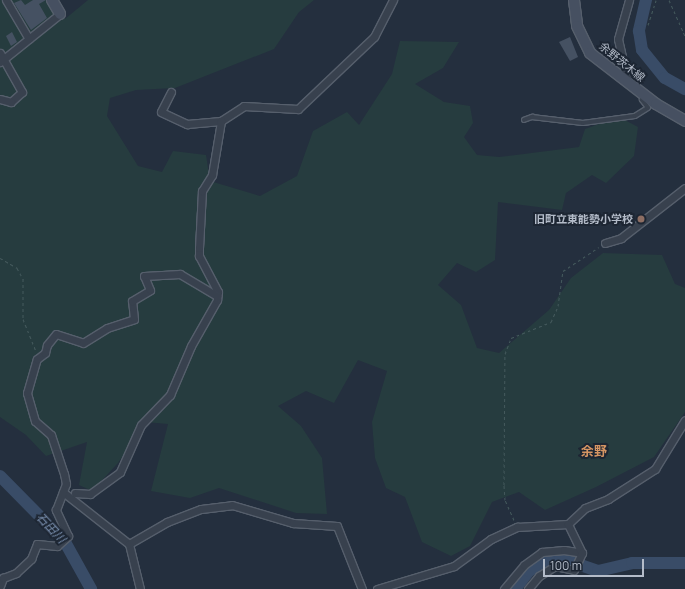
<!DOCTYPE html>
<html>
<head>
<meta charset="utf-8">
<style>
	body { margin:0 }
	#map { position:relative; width:685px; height:589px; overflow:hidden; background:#242f3e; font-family:Manrope,"Noto Sans JP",sans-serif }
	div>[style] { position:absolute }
	.green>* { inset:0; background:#263c3f }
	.river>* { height:12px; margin:-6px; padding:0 6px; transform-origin:6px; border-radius:6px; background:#394c67 }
	.building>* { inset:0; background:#455162 }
	.path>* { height:1px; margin-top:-0.5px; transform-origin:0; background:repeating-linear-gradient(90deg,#44595c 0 3px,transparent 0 6px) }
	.roads { filter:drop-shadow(1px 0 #565f6c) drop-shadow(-1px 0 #565f6c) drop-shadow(0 1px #565f6c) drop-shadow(0 -1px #565f6c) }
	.lane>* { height:3.5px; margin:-1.75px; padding:0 1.75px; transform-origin:1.75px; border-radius:1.75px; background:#38414e }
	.street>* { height:7px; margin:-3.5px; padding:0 3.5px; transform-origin:3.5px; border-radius:3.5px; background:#38414e }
	.secondary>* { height:10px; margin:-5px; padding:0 5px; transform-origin:5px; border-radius:5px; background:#465061 }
	.dots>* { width:11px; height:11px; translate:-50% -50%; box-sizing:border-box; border:2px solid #1d2633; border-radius:50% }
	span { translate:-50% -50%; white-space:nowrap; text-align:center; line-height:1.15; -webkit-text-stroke:4px #1d2633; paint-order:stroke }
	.street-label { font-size:11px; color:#b4bcc9 }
	.poi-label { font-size:11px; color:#b4bcc9; font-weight:700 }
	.right { translate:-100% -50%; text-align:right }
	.water-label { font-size:12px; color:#7c92b1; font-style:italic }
	.quarter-label { font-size:13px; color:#d59563; font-weight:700 }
	.scale { position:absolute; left:543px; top:559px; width:101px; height:18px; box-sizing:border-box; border:2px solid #b4bcc9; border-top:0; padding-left:5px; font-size:12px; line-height:14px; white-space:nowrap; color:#b4bcc9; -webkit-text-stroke:3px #1d2633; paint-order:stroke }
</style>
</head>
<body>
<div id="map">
	<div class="green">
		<i style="clip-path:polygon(0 0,57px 0,65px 19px,88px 0,314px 0,299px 12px,274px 49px,175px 88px,136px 90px,110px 98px,107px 116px,138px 166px,162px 172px,173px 151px,206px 155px,210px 181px,260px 196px,297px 176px,313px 131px,347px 112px,359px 125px,392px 74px,400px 41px,459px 42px,443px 68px,415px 84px,444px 102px,470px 106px,473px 123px,464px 137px,477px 155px,499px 157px,579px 147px,585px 129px,619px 117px,638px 127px,634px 156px,606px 183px,592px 175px,566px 193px,562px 210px,498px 202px,495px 260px,476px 272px,457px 263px,438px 285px,461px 305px,477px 348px,499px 353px,549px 310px,571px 278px,603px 253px,662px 255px,675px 284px,685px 288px,685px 412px,654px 457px,596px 487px,545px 510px,519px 492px,492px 502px,470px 546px,451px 556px,422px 542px,405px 497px,386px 488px,375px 458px,372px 422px,387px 371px,358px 360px,334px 403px,306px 391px,278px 406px,301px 426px,322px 458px,327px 514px,296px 513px,219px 488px,190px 498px,151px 491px,168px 424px,145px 422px,118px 463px,92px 491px,79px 485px,87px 442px,46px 456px,26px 435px,0 417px)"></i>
	</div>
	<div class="river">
		<i style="left:646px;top:0;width:32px;rotate:103deg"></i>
		<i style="left:639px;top:31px;width:19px;rotate:81deg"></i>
		<i style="left:642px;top:50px;width:36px;rotate:51deg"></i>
		<i style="left:665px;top:78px;width:23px;rotate:29deg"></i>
		<i style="left:0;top:476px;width:93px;rotate:45.4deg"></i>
		<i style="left:65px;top:542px;width:54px;rotate:61deg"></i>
		<i style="left:515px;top:589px;width:23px;rotate:-52deg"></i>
		<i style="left:529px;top:571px;width:23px;rotate:-31deg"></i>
		<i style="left:549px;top:559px;width:11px;rotate:-5deg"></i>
		<i style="left:560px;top:558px;width:40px;rotate:18.9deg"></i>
		<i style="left:598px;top:571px;width:35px;rotate:-13deg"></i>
		<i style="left:632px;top:563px;width:53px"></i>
	</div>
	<div class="building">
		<i style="clip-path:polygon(21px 0,25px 5px,33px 0,46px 0,39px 4px,47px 18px,31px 30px,14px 3px)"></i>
		<i style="clip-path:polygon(12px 32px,17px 42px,11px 46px,6px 36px)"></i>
		<i style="clip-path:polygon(570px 37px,578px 57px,570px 61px,559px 42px)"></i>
	</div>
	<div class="path">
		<i style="left:669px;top:0;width:39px;rotate:66deg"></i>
		<i style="left:648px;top:25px;width:26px;rotate:-72deg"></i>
		<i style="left:0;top:258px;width:20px;rotate:30deg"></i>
		<i style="left:17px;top:268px;width:13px;rotate:61deg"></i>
		<i style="left:23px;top:279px;width:40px;rotate:90deg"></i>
		<i style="left:23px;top:319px;width:35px;rotate:68deg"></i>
		<i style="left:514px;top:520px;width:22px;rotate:-114deg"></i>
		<i style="left:505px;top:500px;width:15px;rotate:-94deg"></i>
		<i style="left:504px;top:485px;width:131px;rotate:-89.6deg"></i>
		<i style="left:505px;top:354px;width:17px;rotate:-69deg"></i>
		<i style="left:511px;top:338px;width:43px;rotate:-21.8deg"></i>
		<i style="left:551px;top:322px;width:17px;rotate:-66deg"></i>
		<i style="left:558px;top:306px;width:35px;rotate:-82deg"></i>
		<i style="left:563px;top:271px;width:43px;rotate:-33.7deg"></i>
	</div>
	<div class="roads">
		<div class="lane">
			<i style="left:524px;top:120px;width:9px;rotate:-21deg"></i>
			<i style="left:532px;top:117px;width:51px;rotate:6.7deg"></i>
			<i style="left:583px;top:123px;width:52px;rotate:-7.7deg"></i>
			<i style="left:635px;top:116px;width:15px;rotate:-32deg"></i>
			<i style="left:648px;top:108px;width:10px;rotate:-127deg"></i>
			<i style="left:642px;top:100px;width:4px;rotate:-56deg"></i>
		</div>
		<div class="street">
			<i style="left:6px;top:0;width:45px;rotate:59.5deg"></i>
			<i style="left:0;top:53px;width:45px;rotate:60.6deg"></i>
			<i style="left:22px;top:92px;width:15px;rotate:138deg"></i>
			<i style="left:11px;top:102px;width:11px;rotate:-165deg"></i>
			<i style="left:0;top:62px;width:77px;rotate:-38.7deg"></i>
			<i style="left:628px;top:83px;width:45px;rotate:-102.8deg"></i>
			<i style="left:618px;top:39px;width:41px;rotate:-74.2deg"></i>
			<i style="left:171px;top:92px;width:22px;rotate:117deg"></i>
			<i style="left:161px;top:112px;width:29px;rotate:25deg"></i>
			<i style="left:187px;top:124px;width:34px;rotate:-5deg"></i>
			<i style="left:221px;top:121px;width:27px;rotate:-33deg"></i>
			<i style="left:244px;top:106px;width:54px;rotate:3.2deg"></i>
			<i style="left:298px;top:109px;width:105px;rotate:-43.5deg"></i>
			<i style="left:374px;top:37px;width:42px;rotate:-62.8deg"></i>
			<i style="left:605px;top:243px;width:17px;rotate:-17deg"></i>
			<i style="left:621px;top:238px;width:81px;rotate:-38deg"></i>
			<i style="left:63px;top:492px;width:84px;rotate:38.2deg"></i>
			<i style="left:129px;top:544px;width:46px;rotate:76.3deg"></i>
			<i style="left:75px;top:493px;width:15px;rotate:4deg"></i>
			<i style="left:90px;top:494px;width:37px;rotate:-36deg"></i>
			<i style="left:120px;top:472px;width:51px;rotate:-65.9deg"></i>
			<i style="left:141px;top:425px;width:42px;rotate:-46deg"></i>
			<i style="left:170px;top:395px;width:53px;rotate:-66.8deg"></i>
			<i style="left:191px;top:346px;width:53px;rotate:-60.5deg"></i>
			<i style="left:217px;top:300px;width:8px;rotate:-83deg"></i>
			<i style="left:218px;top:292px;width:41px;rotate:-117.8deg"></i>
			<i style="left:199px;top:256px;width:8px;rotate:-90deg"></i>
			<i style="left:199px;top:248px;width:57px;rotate:-87deg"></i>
			<i style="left:202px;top:191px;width:19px;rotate:-58deg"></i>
			<i style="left:212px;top:175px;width:55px;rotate:-80.5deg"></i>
			<i style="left:129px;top:544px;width:44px;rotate:-30.1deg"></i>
			<i style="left:167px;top:522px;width:36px;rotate:-21deg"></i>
			<i style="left:201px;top:509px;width:31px;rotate:-7deg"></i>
			<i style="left:232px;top:505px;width:64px;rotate:16.4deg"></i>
			<i style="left:293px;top:523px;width:44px;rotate:3.9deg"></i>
			<i style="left:337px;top:526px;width:68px;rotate:68.4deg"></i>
			<i style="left:0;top:586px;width:9px;rotate:-69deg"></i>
			<i style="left:3px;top:578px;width:14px;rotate:-21deg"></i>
			<i style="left:16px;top:573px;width:21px;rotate:-43deg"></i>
			<i style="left:31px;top:559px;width:16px;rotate:-68deg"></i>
			<i style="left:37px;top:544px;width:20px;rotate:6deg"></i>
			<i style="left:57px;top:546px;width:15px;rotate:-42deg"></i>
			<i style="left:68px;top:536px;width:29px;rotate:-115deg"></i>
			<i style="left:56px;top:510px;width:28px;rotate:-69deg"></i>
			<i style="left:66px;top:484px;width:10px;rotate:-101deg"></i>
			<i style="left:64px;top:474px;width:41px;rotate:-108.4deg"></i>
			<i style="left:51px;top:435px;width:21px;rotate:-139deg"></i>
			<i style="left:35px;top:421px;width:29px;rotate:-106deg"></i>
			<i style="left:27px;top:393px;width:35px;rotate:-74deg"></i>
			<i style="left:37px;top:359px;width:10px;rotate:-37deg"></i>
			<i style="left:45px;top:353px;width:8px;rotate:-76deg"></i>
			<i style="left:47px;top:345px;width:14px;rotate:-51deg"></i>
			<i style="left:56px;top:334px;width:28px;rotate:18deg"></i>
			<i style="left:83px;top:343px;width:28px;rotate:-32deg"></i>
			<i style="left:107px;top:328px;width:28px;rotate:-18deg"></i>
			<i style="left:134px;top:319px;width:18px;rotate:-96deg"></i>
			<i style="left:132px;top:301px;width:21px;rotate:-31deg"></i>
			<i style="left:150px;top:290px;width:15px;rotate:-113deg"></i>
			<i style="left:144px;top:276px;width:36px;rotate:-3deg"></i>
			<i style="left:180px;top:274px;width:43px;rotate:30.7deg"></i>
			<i style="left:377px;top:589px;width:80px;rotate:-16.6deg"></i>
			<i style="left:454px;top:566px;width:46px;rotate:-36.1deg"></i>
			<i style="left:491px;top:539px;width:29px;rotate:-25deg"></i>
			<i style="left:517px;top:527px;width:51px;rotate:-3.4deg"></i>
			<i style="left:568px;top:524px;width:23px;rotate:-43deg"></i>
			<i style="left:585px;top:508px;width:25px;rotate:-21deg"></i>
			<i style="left:608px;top:499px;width:56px;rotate:-32.6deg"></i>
			<i style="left:655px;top:469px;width:57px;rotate:-58.5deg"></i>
			<i style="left:504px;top:589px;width:31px;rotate:-50deg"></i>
			<i style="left:524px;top:565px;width:22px;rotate:-36deg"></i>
			<i style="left:542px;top:552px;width:22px;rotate:-5deg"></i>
			<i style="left:564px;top:550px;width:18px;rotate:9deg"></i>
			<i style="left:582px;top:553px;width:32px;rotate:-116deg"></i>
			<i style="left:528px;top:589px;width:17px;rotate:-50deg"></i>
			<i style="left:539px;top:576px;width:19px;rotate:-32deg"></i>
			<i style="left:555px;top:566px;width:19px;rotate:12deg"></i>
			<i style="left:574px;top:570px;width:19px;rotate:-65deg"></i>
		</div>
		<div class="secondary">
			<i style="left:52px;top:0;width:16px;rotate:60deg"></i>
			<i style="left:574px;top:0;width:26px;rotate:83deg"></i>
			<i style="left:577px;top:26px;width:30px;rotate:64deg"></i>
			<i style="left:590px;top:53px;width:83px;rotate:37.7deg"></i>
			<i style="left:656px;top:104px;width:34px;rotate:30deg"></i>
		</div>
	</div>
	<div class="dots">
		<i style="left:641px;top:219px;background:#8d6e63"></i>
	</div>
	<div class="street-label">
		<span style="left:622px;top:62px;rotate:39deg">余野茨木線</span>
	</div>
	<div class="poi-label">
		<span class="right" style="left:633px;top:219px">旧町立東能勢小学校</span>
	</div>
	<div class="water-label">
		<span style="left:51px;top:528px;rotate:47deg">石田川</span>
	</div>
	<div class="quarter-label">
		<span style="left:594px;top:451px">余野</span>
	</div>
	<div class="scale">100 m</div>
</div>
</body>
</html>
